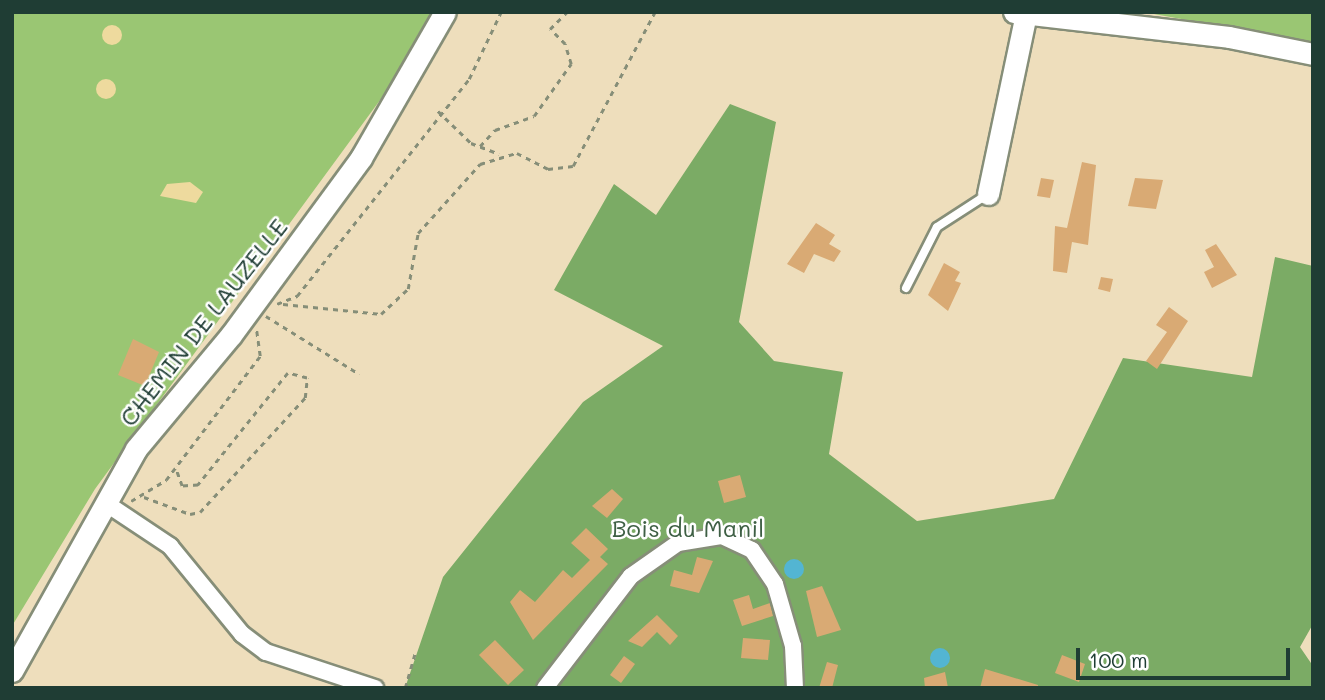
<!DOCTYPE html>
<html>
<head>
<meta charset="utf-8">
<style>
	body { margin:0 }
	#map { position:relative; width:1325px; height:700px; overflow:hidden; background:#eedebc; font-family:Mali,sans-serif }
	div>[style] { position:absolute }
	.green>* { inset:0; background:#9ac673 }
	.forest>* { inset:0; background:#7bab65 }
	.sand>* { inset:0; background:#eeda9e }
	.round { border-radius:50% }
	.water>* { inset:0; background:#53b5d2 }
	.building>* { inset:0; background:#d9aa74 }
	.path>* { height:2.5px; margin-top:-1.25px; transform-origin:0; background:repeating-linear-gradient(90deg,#868e78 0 5px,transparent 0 10px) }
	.roads { filter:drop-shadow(2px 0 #868e78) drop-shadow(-2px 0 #868e78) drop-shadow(0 2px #868e78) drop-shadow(0 -2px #868e78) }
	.service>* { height:8px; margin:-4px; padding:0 4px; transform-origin:4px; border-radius:4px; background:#fff }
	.minor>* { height:16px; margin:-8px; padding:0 8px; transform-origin:8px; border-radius:8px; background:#fff }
	.tertiary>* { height:21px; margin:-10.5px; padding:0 10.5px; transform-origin:10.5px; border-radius:10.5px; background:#fff }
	span { translate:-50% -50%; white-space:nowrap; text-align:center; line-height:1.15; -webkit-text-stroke:5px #fff; paint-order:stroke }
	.street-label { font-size:24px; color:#1f3d34 }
	.park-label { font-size:24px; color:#3e5f44 }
	.frame { position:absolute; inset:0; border:14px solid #1f3d34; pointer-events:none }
	.scale { position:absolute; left:1076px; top:648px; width:214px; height:32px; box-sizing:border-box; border:4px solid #1f3d34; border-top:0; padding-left:9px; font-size:21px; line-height:24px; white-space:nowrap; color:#1f3d34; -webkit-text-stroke:5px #fff; paint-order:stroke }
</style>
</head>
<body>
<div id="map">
	<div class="green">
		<i style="clip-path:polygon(12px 12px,431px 12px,405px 66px,95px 489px,12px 626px)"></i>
		<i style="clip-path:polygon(1143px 12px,1313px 12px,1313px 43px)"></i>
	</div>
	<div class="forest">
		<i style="clip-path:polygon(730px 104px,776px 122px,739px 322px,774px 361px,843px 372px,829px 454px,917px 521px,1054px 499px,1123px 358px,1252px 377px,1275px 257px,1313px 266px,1313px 624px,1300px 647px,1313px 666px,1313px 688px,405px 688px,443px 577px,583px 402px,663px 346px,554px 290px,614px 184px,656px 215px)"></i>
	</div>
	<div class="sand">
		<i class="round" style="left:102px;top:25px;width:20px;height:20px"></i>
		<i class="round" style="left:96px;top:79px;width:20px;height:20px"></i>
		<i style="clip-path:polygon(190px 182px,203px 192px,196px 203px,160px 196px,167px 184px)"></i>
	</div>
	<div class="water">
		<i class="round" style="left:784px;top:559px;width:20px;height:20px"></i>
		<i class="round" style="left:930px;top:648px;width:20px;height:20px"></i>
	</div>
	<div class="building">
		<i style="clip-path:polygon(1082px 162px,1096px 165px,1088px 245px,1072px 242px,1067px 273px,1053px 271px,1055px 226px,1067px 228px)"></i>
		<i style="clip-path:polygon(1041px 178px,1054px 180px,1050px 198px,1037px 196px)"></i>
		<i style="clip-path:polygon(1135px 178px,1163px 180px,1156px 209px,1128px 206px)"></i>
		<i style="clip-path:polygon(816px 223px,835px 235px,829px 244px,841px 251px,834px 262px,814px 254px,804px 273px,787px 264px)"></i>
		<i style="clip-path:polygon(1216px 244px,1237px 275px,1212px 288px,1204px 272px,1214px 267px,1205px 250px)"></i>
		<i style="clip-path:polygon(944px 263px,960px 272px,955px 281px,961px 283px,948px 311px,928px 295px)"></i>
		<i style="clip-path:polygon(1101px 277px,1113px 279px,1110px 292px,1098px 289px)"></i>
		<i style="clip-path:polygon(1169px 307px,1188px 321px,1157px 369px,1146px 361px,1167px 332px,1156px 325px)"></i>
		<i style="clip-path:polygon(133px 339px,159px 352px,145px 386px,118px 375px)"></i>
		<i style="clip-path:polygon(740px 475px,746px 497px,724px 503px,718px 481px)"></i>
		<i style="clip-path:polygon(612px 489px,623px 499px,607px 518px,592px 506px)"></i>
		<i style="clip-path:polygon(586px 528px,608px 549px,600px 557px,608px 564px,533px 640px,510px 602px,520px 590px,535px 602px,563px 570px,572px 578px,590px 560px,571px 543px)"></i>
		<i style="clip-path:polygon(697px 557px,713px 561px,699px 593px,670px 586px,674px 570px,692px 575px)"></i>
		<i style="clip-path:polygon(822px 586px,841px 630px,817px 637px,806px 591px)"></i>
		<i style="clip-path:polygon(749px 595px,753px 609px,770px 603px,773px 616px,742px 626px,733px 600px)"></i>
		<i style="clip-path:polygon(657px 615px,678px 636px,670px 645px,657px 632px,642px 647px,628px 641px)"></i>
		<i style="clip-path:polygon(743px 638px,770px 640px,768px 660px,741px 658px)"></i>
		<i style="clip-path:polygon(495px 640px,524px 670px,508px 685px,479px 655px)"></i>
		<i style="clip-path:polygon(1062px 655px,1085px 664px,1079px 682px,1055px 673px)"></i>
		<i style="clip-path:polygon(624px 656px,635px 664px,621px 683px,610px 675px)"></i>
		<i style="clip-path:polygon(827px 662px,838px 665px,832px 688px,819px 688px)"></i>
		<i style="clip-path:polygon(985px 669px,1038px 685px,1038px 688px,980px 688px)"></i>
		<i style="clip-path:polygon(945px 672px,948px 688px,925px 688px,924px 678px)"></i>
	</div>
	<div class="path">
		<i style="left:438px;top:111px;width:46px;rotate:44.1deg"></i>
		<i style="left:471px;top:143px;width:30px;rotate:21deg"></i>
		<i style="left:480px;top:146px;width:22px;rotate:-47deg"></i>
		<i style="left:495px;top:130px;width:41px;rotate:-19.7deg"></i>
		<i style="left:534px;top:116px;width:64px;rotate:-54.6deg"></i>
		<i style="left:571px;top:64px;width:21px;rotate:-107deg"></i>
		<i style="left:565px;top:44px;width:21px;rotate:-135deg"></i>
		<i style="left:550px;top:29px;width:24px;rotate:-45deg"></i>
		<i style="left:277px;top:304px;width:22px;rotate:-22deg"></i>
		<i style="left:297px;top:296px;width:277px;rotate:-51.6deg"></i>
		<i style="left:469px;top:79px;width:74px;rotate:-64.5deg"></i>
		<i style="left:283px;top:304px;width:99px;rotate:5.8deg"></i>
		<i style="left:381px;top:314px;width:37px;rotate:-43deg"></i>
		<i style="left:408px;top:289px;width:57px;rotate:-79.9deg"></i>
		<i style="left:418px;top:233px;width:93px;rotate:-48.1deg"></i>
		<i style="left:480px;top:164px;width:39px;rotate:-17deg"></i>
		<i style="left:517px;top:153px;width:35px;rotate:27deg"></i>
		<i style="left:548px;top:169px;width:25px;rotate:-7deg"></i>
		<i style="left:573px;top:166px;width:174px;rotate:-62deg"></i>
		<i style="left:266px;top:316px;width:110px;rotate:31.9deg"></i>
		<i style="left:144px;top:497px;width:49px;rotate:20.3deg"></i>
		<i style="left:190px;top:514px;width:10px;rotate:-11deg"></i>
		<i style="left:200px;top:512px;width:155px;rotate:-47.4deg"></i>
		<i style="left:305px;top:398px;width:20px;rotate:-84deg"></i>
		<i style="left:307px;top:378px;width:20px;rotate:-165deg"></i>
		<i style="left:288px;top:373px;width:144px;rotate:128.8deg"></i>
		<i style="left:198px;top:485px;width:16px;rotate:176deg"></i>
		<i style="left:182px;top:486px;width:20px;rotate:-110deg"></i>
		<i style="left:131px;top:501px;width:41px;rotate:-31deg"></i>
		<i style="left:166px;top:480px;width:156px;rotate:-52.8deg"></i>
		<i style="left:260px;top:356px;width:27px;rotate:-98deg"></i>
		<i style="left:405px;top:688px;width:37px;rotate:-74deg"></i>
	</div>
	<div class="roads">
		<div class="service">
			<i style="left:906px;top:288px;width:68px;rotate:-63.1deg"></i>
			<i style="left:937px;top:227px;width:61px;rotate:-32.9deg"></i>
		</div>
		<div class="minor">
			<i style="left:107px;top:504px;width:76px;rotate:33.7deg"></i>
			<i style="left:170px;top:546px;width:114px;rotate:50.7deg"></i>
			<i style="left:242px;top:634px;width:30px;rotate:37deg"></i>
			<i style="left:266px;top:652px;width:115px;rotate:18.3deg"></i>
			<i style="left:545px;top:688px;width:141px;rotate:-52.5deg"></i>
			<i style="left:631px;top:576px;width:57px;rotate:-35.1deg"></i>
			<i style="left:678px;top:543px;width:45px;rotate:-9deg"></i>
			<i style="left:722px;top:536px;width:33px;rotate:25deg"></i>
			<i style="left:752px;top:550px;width:41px;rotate:55.9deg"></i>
			<i style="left:775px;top:584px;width:65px;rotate:73.8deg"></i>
			<i style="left:793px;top:646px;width:42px;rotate:87.3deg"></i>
		</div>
		<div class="tertiary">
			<i style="left:1014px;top:12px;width:216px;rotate:6.6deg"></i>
			<i style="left:1229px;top:37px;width:86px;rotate:11.4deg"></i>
			<i style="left:988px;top:194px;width:184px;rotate:-78.1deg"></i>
			<i style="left:12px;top:671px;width:254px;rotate:-60.8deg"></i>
			<i style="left:136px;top:449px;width:148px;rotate:-50.2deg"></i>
			<i style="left:231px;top:335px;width:220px;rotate:-53.7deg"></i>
			<i style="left:361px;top:158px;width:168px;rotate:-60.1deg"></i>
		</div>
	</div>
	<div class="street-label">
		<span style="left:203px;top:322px;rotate:-52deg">CHEMIN DE LAUZELLE</span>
	</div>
	<div class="park-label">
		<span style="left:688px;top:528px">Bois du Manil</span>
	</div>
	<div class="frame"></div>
	<div class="scale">100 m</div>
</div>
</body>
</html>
